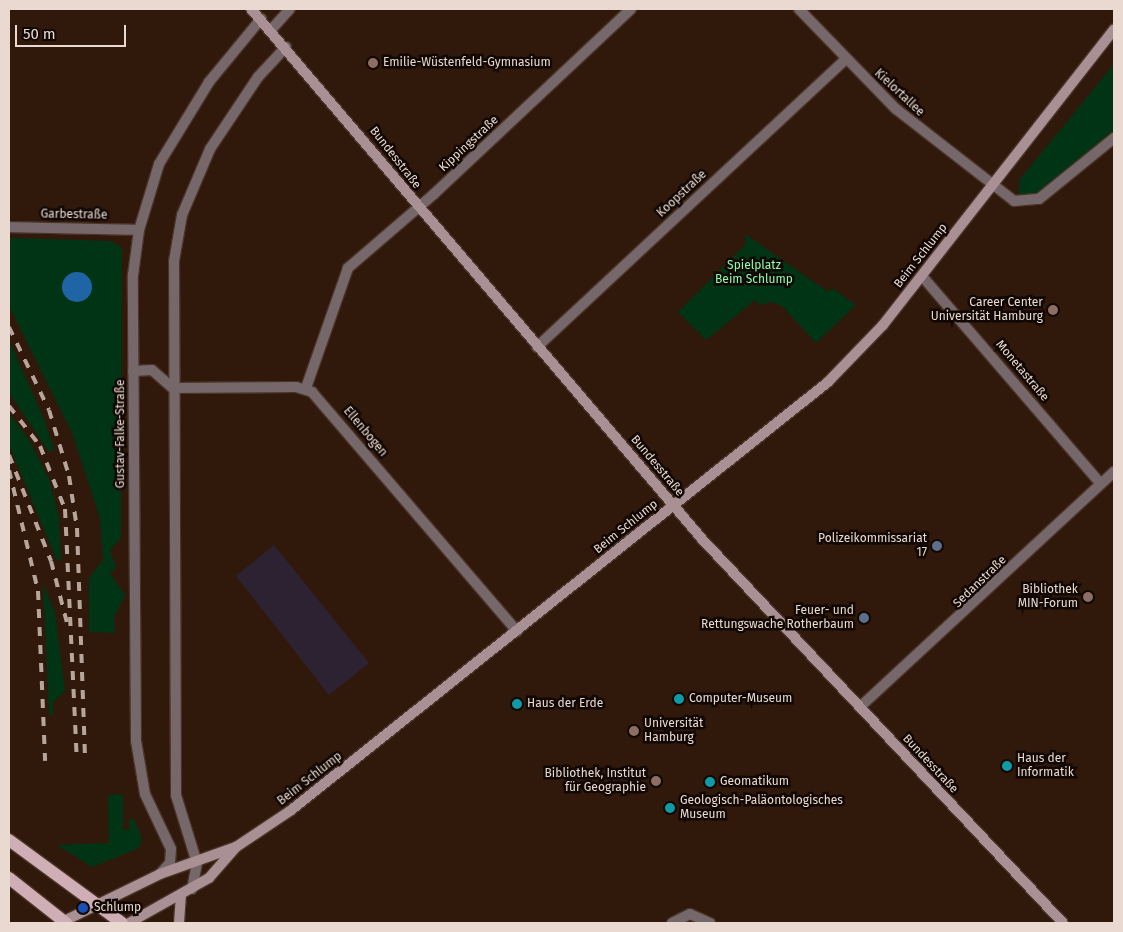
<!DOCTYPE html>
<html>
<head>
<meta charset="utf-8">
<style>
	body { margin:0 }
	#map { position:relative; width:1123px; height:932px; overflow:hidden; background:#30190b; font-family:"Fira Sans",sans-serif }
	div>[style] { position:absolute }
	.industrial>* { inset:0; background:#2d2231 }
	.green>* { inset:0; background:#003415 }
	.water>* { inset:0; background:#1f65a6 }
	.round { border-radius:50% }
	.roads { filter:drop-shadow(1px 0 #4a3427) drop-shadow(-1px 0 #4a3427) drop-shadow(0 1px #4a3427) drop-shadow(0 -1px #4a3427) }
	.street>* { height:10px; margin:-5px; padding:0 5px; transform-origin:5px; border-radius:5px; background:#76676a }
	.secondary>* { height:10px; margin:-5px; padding:0 5px; transform-origin:5px; border-radius:5px; background:#a89094 }
	.primary>* { height:12px; margin:-6px; padding:0 6px; transform-origin:6px; border-radius:6px; background:#cfafb5 }
	.rail>* { height:4px; margin-top:-2px; transform-origin:0; background:repeating-linear-gradient(90deg,#b7a59b 0 9px,transparent 0 18px) }
	.dots>* { width:14px; height:14px; translate:-50% -50%; box-sizing:border-box; border:2px solid #110703; border-radius:50% }
	span { translate:-50% -50%; white-space:nowrap; text-align:center; line-height:1.15; -webkit-text-stroke:5px #110703; paint-order:stroke }
	.poi-label { font-size:12px; color:#e9d9d0 }
	.left { translate:0 -50%; text-align:left }
	.right { translate:-100% -50%; text-align:right }
	.street-label { font-size:12px; color:#e9d9d0 }
	.park-label { font-size:12px; color:#8bfdac }
	.frame { position:absolute; inset:0; border:10px solid #e9d9d0; pointer-events:none }
	.scale { position:absolute; left:15px; top:25px; width:111px; height:22px; box-sizing:border-box; border:2px solid #e9d9d0; border-top:0; padding-left:6px; font-size:15px; line-height:18px; white-space:nowrap; color:#e9d9d0; -webkit-text-stroke:4px #110703; paint-order:stroke }
</style>
</head>
<body>
<div id="map">
	<div class="industrial">
		<i style="clip-path:polygon(274px 545px,369px 663px,329px 695px,236px 576px)"></i>
	</div>
	<div class="green">
		<i style="clip-path:polygon(1114px 64px,1114px 130px,1033px 198px,1018px 197px,1020px 179px)"></i>
		<i style="clip-path:polygon(745px 234px,827px 291px,834px 289px,856px 305px,816px 343px,782px 306px,770px 302px,760px 305px,755px 300px,706px 340px,678px 312px,746px 244px)"></i>
		<i style="clip-path:polygon(9px 238px,112px 241px,122px 248px,121px 538px,110px 550px,116px 568px,110px 573px,125px 595px,114px 617px,115px 633px,89px 632px,89px 578px,103px 560px,100px 519px,73px 435px,9px 306px)"></i>
		<i style="clip-path:polygon(9px 340px,44px 419px,54px 449px,49px 452px,9px 393px)"></i>
		<i style="clip-path:polygon(9px 413px,29px 440px,49px 479px,59px 517px,61px 560px,57px 561px,9px 445px)"></i>
		<i style="clip-path:polygon(43px 583px,55px 613px,65px 691px,53px 702px,53px 715px,49px 715px)"></i>
		<i style="clip-path:polygon(123px 794px,123px 830px,129px 830px,129px 819px,134px 819px,142px 838px,139px 848px,92px 867px,57px 845px,109px 843px,108px 795px)"></i>
	</div>
	<div class="water">
		<i class="round" style="left:62px;top:272px;width:30px;height:30px"></i>
	</div>
	<div class="roads">
		<div class="street">
			<i style="left:799px;top:9px;width:139px;rotate:45.9deg"></i>
			<i style="left:896px;top:109px;width:150px;rotate:37.9deg"></i>
			<i style="left:1014px;top:201px;width:25px;rotate:-5deg"></i>
			<i style="left:1039px;top:199px;width:97px;rotate:-39.1deg"></i>
			<i style="left:271px;top:30px;width:28px;rotate:-48deg"></i>
			<i style="left:9px;top:227px;width:130px;rotate:1.3deg"></i>
			<i style="left:922px;top:276px;width:273px;rotate:49.3deg"></i>
			<i style="left:537px;top:347px;width:422px;rotate:-43deg"></i>
			<i style="left:133px;top:371px;width:19px;rotate:-3deg"></i>
			<i style="left:152px;top:370px;width:28px;rotate:41deg"></i>
			<i style="left:173px;top:388px;width:123px;rotate:-0.5deg"></i>
			<i style="left:296px;top:387px;width:17px;rotate:17deg"></i>
			<i style="left:312px;top:392px;width:315px;rotate:49.4deg"></i>
			<i style="left:306px;top:388px;width:127px;rotate:-70.7deg"></i>
			<i style="left:348px;top:268px;width:113px;rotate:-40.7deg"></i>
			<i style="left:434px;top:194px;width:270px;rotate:-43.2deg"></i>
			<i style="left:860px;top:707px;width:346px;rotate:-42.8deg"></i>
			<i style="left:160px;top:874px;width:15px;rotate:-48deg"></i>
			<i style="left:170px;top:863px;width:14px;rotate:-86deg"></i>
			<i style="left:171px;top:849px;width:61px;rotate:-115.3deg"></i>
			<i style="left:145px;top:794px;width:54px;rotate:-99.6deg"></i>
			<i style="left:136px;top:741px;width:466px;rotate:-90.4deg"></i>
			<i style="left:133px;top:275px;width:45px;rotate:-82.4deg"></i>
			<i style="left:139px;top:230px;width:69px;rotate:-73.1deg"></i>
			<i style="left:159px;top:164px;width:96px;rotate:-58.6deg"></i>
			<i style="left:209px;top:82px;width:82px;rotate:-50.5deg"></i>
			<i style="left:192px;top:889px;width:26px;rotate:-79deg"></i>
			<i style="left:197px;top:863px;width:71px;rotate:-107.2deg"></i>
			<i style="left:176px;top:795px;width:534px;rotate:-90.21deg"></i>
			<i style="left:174px;top:261px;width:47px;rotate:-80.1deg"></i>
			<i style="left:182px;top:215px;width:72px;rotate:-67deg"></i>
			<i style="left:210px;top:149px;width:87px;rotate:-56.3deg"></i>
			<i style="left:258px;top:77px;width:41px;rotate:-47deg"></i>
			<i style="left:672px;top:923px;width:20px;rotate:-27deg"></i>
			<i style="left:690px;top:914px;width:22px;rotate:24deg"></i>
		</div>
		<div class="secondary">
			<i style="left:251px;top:9px;width:696px;rotate:49.6deg"></i>
			<i style="left:702px;top:539px;width:527px;rotate:46.77deg"></i>
			<i style="left:60px;top:923px;width:111px;rotate:-26.1deg"></i>
			<i style="left:160px;top:874px;width:81px;rotate:-19.6deg"></i>
			<i style="left:236px;top:847px;width:65px;rotate:-33.7deg"></i>
			<i style="left:290px;top:811px;width:688px;rotate:-38.57deg"></i>
			<i style="left:828px;top:382px;width:79px;rotate:-46deg"></i>
			<i style="left:883px;top:325px;width:375px;rotate:-52deg"></i>
			<i style="left:129px;top:923px;width:92px;rotate:-29.4deg"></i>
			<i style="left:209px;top:878px;width:41px;rotate:-48.9deg"></i>
			<i style="left:179px;top:923px;width:28px;rotate:-86deg"></i>
		</div>
		<div class="primary">
			<i style="left:9px;top:840px;width:140px;rotate:36.3deg"></i>
			<i style="left:9px;top:878px;width:73px;rotate:38.3deg"></i>
		</div>
	</div>
	<div class="rail">
		<i style="left:9px;top:327px;width:92px;rotate:64.3deg"></i>
		<i style="left:49px;top:410px;width:69px;rotate:73.1deg"></i>
		<i style="left:69px;top:476px;width:53px;rotate:81.3deg"></i>
		<i style="left:77px;top:528px;width:232px;rotate:88deg"></i>
		<i style="left:9px;top:406px;width:51px;rotate:52.2deg"></i>
		<i style="left:40px;top:446px;width:68px;rotate:68.4deg"></i>
		<i style="left:65px;top:509px;width:251px;rotate:87.3deg"></i>
		<i style="left:9px;top:455px;width:114px;rotate:68.4deg"></i>
		<i style="left:51px;top:561px;width:64px;rotate:75.5deg"></i>
		<i style="left:9px;top:470px;width:124px;rotate:76.5deg"></i>
		<i style="left:38px;top:591px;width:170px;rotate:87.6deg"></i>
	</div>
	<div class="dots">
		<i style="left:373px;top:63px;background:#8d6e63"></i>
		<i style="left:1053px;top:310px;background:#8d6e63"></i>
		<i style="left:937px;top:546px;background:#5c6f8a"></i>
		<i style="left:1088px;top:597px;background:#8d6e63"></i>
		<i style="left:864px;top:618px;background:#5c6f8a"></i>
		<i style="left:679px;top:699px;background:#0f9aa8"></i>
		<i style="left:517px;top:704px;background:#0f9aa8"></i>
		<i style="left:634px;top:731px;background:#8d6e63"></i>
		<i style="left:1007px;top:766px;background:#0f9aa8"></i>
		<i style="left:656px;top:781px;background:#8d6e63"></i>
		<i style="left:710px;top:782px;background:#0f9aa8"></i>
		<i style="left:670px;top:808px;background:#0f9aa8"></i>
		<i style="left:83px;top:908px;background:#1a4fb4"></i>
	</div>
	<div class="poi-label">
		<span class="left" style="left:383px;top:63px">Emilie-Wüstenfeld-Gymnasium</span>
		<span class="right" style="left:1043px;top:310px">Career Center<br>Universität Hamburg</span>
		<span class="right" style="left:927px;top:546px">Polizeikommissariat<br>17</span>
		<span class="right" style="left:1078px;top:597px">Bibliothek<br>MIN-Forum</span>
		<span class="right" style="left:854px;top:618px">Feuer- und<br>Rettungswache Rotherbaum</span>
		<span class="left" style="left:689px;top:699px">Computer-Museum</span>
		<span class="left" style="left:527px;top:704px">Haus der Erde</span>
		<span class="left" style="left:644px;top:731px">Universität<br>Hamburg</span>
		<span class="left" style="left:1017px;top:766px">Haus der<br>Informatik</span>
		<span class="right" style="left:646px;top:781px">Bibliothek, Institut<br>für Geographie</span>
		<span class="left" style="left:720px;top:782px">Geomatikum</span>
		<span class="left" style="left:680px;top:808px">Geologisch-Paläontologisches<br>Museum</span>
		<span class="left" style="left:94px;top:908px">Schlump</span>
	</div>
	<div class="street-label">
		<span style="left:899px;top:93px;rotate:43deg">Kielortallee</span>
		<span style="left:469px;top:144px;rotate:-43deg">Kippingstraße</span>
		<span style="left:395px;top:158px;rotate:52deg">Bundesstraße</span>
		<span style="left:682px;top:194px;rotate:-43deg">Koopstraße</span>
		<span style="left:74px;top:215px;rotate:1deg">Garbestraße</span>
		<span style="left:921px;top:256px;rotate:-52deg">Beim Schlump</span>
		<span style="left:1022px;top:371px;rotate:50deg">Monetastraße</span>
		<span style="left:365px;top:432px;rotate:50deg">Ellenbogen</span>
		<span style="left:121px;top:434px;rotate:-90deg">Gustav-Falke-Straße</span>
		<span style="left:657px;top:466px;rotate:50deg">Bundesstraße</span>
		<span style="left:626px;top:527px;rotate:-39deg">Beim Schlump</span>
		<span style="left:980px;top:582px;rotate:-44deg">Sedanstraße</span>
		<span style="left:930px;top:764px;rotate:47deg">Bundesstraße</span>
		<span style="left:310px;top:779px;rotate:-38deg">Beim Schlump</span>
	</div>
	<div class="park-label">
		<span style="left:754px;top:273px">Spielplatz<br>Beim Schlump</span>
	</div>
	<div class="frame"></div>
	<div class="scale">50 m</div>
</div>
</body>
</html>
